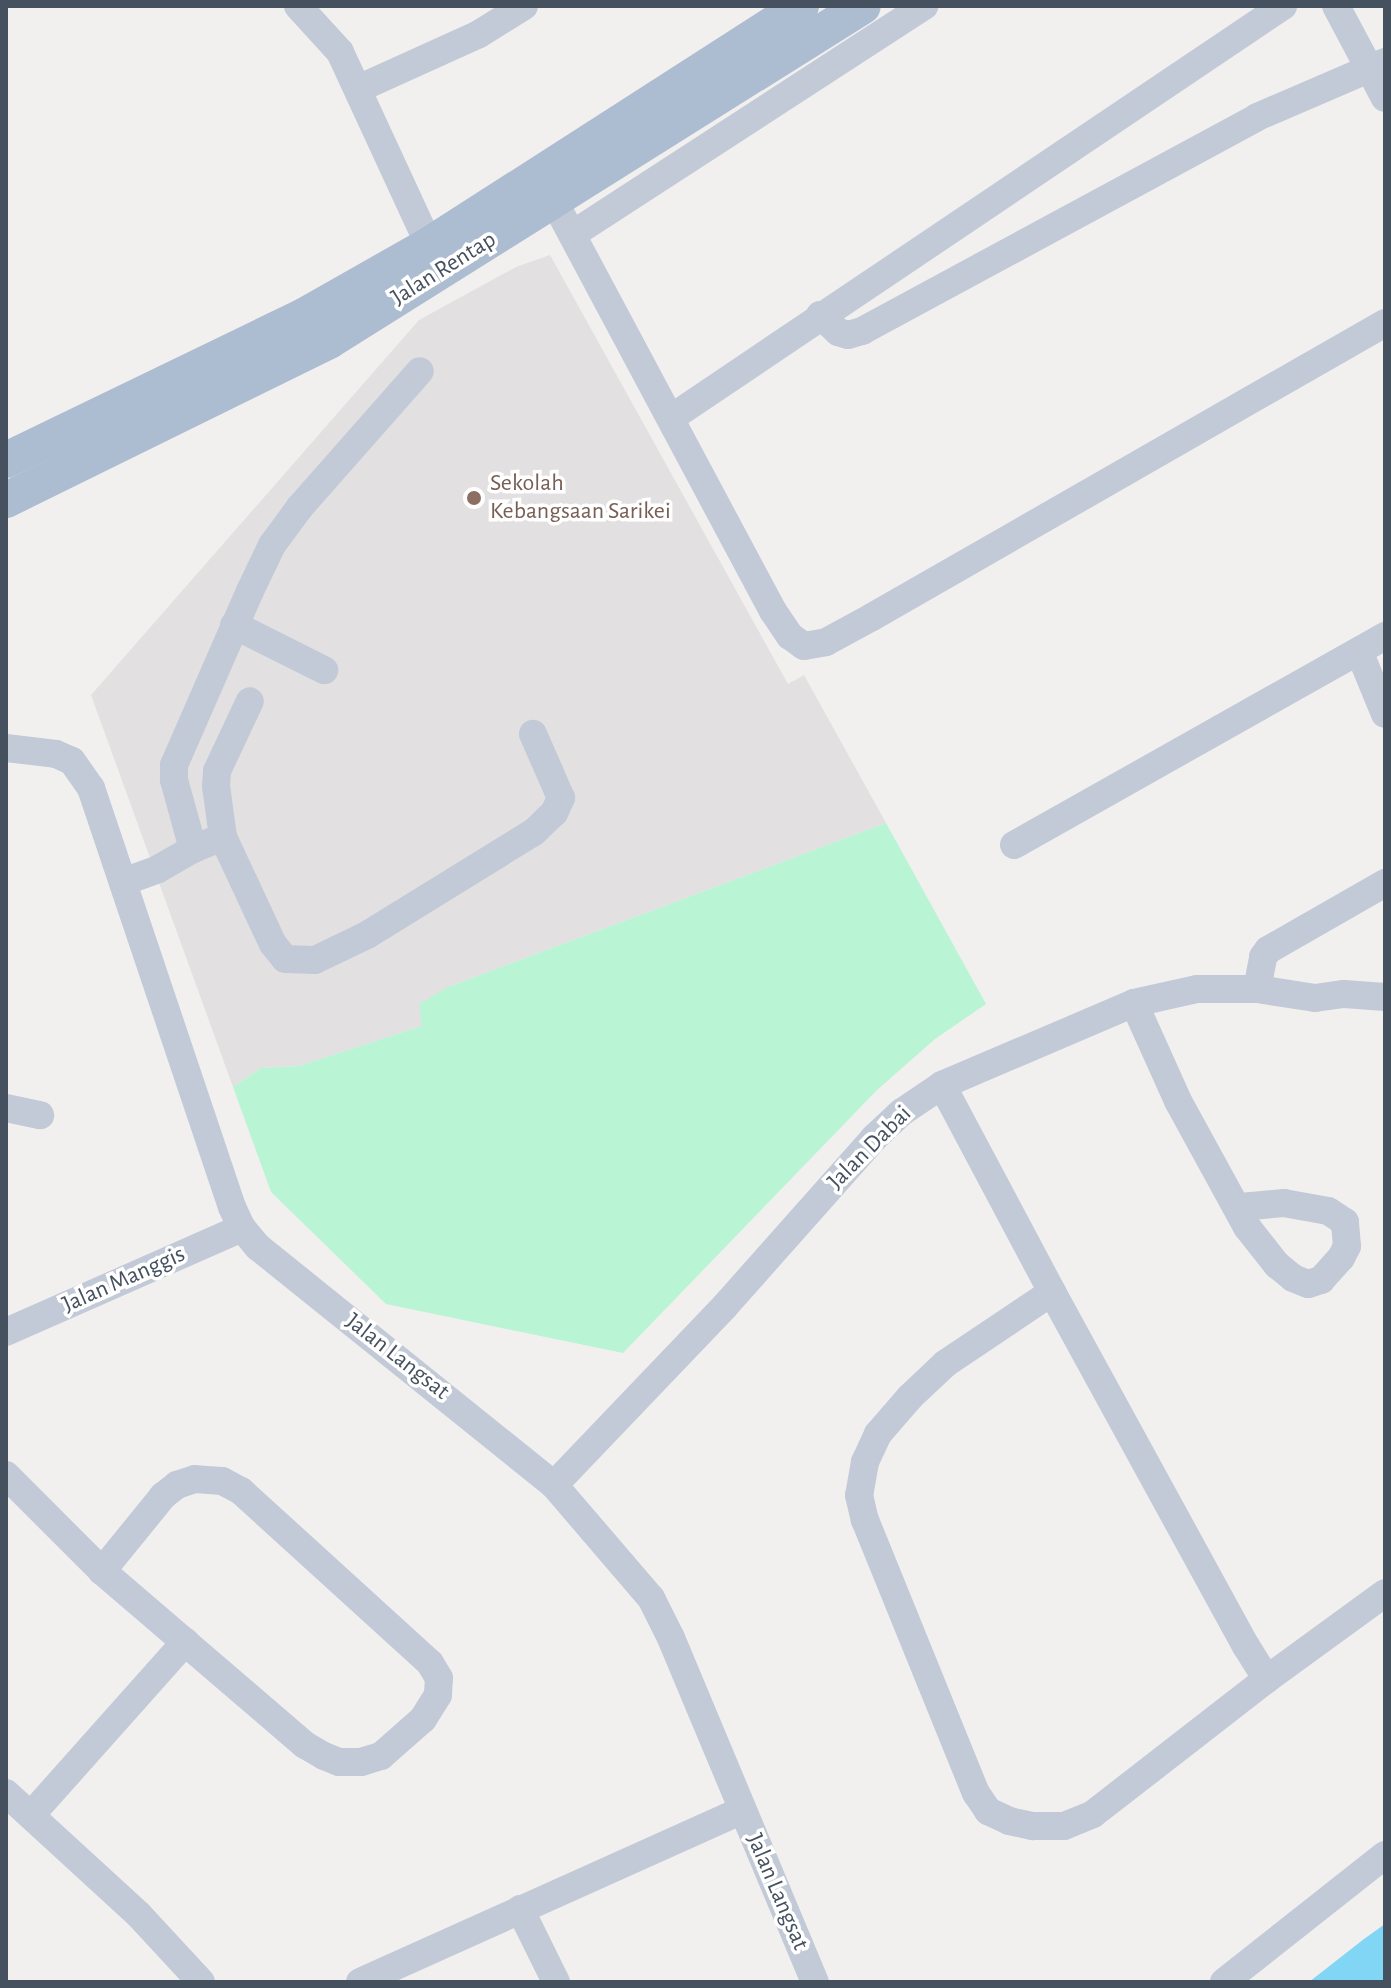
<!DOCTYPE html>
<html>
<head>
<meta charset="utf-8">
<style>
	body { margin:0 }
	#map { position:relative; width:1391px; height:1988px; overflow:hidden; background:#f2efef; font-family:"Alegreya Sans",sans-serif }
	div>[style] { position:absolute }
	.education>* { inset:0; background:#e3e0e1 }
	.green>* { inset:0; background:#b9f4d4 }
	.water>* { inset:0; background:#81d5f5 }
	.minor>* { height:28px; margin:-14px; padding:0 14px; transform-origin:14px; border-radius:14px; background:#c1cad6 }
	.major>* { height:36px; margin:-18px; padding:0 18px; transform-origin:18px; border-radius:18px; background:#acbcd1 }
	.dots>* { width:22px; height:22px; translate:-50% -50%; box-sizing:border-box; border:4px solid #fff; border-radius:50% }
	span { translate:-50% -50%; white-space:nowrap; text-align:center; line-height:1.15; -webkit-text-stroke:7px #fff; paint-order:stroke }
	.street-label { font-size:24px; color:#45515f }
	.education-label { font-size:24px; color:#785e54 }
	.left { translate:0 -50%; text-align:left }
	.frame { position:absolute; inset:0; border:8px solid #45515f; pointer-events:none }
</style>
</head>
<body>
<div id="map">
	<div class="education">
		<i style="clip-path:polygon(550px 255px,788px 684px,804px 675px,886px 823px,448px 987px,422px 1026px,299px 1066px,261px 1068px,233px 1087px,91px 695px,419px 320px,516px 267px)"></i>
	</div>
	<div class="green">
		<i style="clip-path:polygon(886px 823px,986px 1004px,935px 1039px,877px 1090px,623px 1353px,386px 1304px,271px 1192px,233px 1087px,261px 1068px,299px 1066px,422px 1026px,419px 1004px,448px 987px)"></i>
	</div>
	<div class="water">
		<i style="clip-path:polygon(1385px 1924px,1385px 1982px,1309px 1982px,1364px 1939px)"></i>
	</div>
	<div class="minor">
		<i style="left:298px;top:6px;width:62px;rotate:47.6deg"></i>
		<i style="left:340px;top:52px;width:213px;rotate:65.2deg"></i>
		<i style="left:1336px;top:6px;width:104px;rotate:62deg"></i>
		<i style="left:360px;top:88px;width:131px;rotate:-24.4deg"></i>
		<i style="left:479px;top:34px;width:53px;rotate:-31.9deg"></i>
		<i style="left:554px;top:201px;width:465px;rotate:61.9deg"></i>
		<i style="left:773px;top:611px;width:30px;rotate:56deg"></i>
		<i style="left:790px;top:636px;width:17px;rotate:36deg"></i>
		<i style="left:804px;top:646px;width:22px;rotate:-10deg"></i>
		<i style="left:826px;top:642px;width:52px;rotate:-28.5deg"></i>
		<i style="left:872px;top:617px;width:591px;rotate:-29.82deg"></i>
		<i style="left:573px;top:234px;width:419px;rotate:-33deg"></i>
		<i style="left:820px;top:315px;width:25px;rotate:43deg"></i>
		<i style="left:838px;top:332px;width:10px;rotate:17deg"></i>
		<i style="left:848px;top:335px;width:15px;rotate:-16deg"></i>
		<i style="left:862px;top:331px;width:449px;rotate:-28.4deg"></i>
		<i style="left:1257px;top:117px;width:139px;rotate:-23.3deg"></i>
		<i style="left:671px;top:418px;width:738px;rotate:-33.95deg"></i>
		<i style="left:234px;top:625px;width:101px;rotate:26.6deg"></i>
		<i style="left:1359px;top:651px;width:68px;rotate:67.6deg"></i>
		<i style="left:6px;top:748px;width:50px;rotate:6.8deg"></i>
		<i style="left:56px;top:754px;width:17px;rotate:24deg"></i>
		<i style="left:72px;top:761px;width:33px;rotate:55deg"></i>
		<i style="left:91px;top:788px;width:442px;rotate:71.4deg"></i>
		<i style="left:232px;top:1207px;width:23px;rotate:65deg"></i>
		<i style="left:242px;top:1228px;width:25px;rotate:50deg"></i>
		<i style="left:258px;top:1247px;width:380px;rotate:38.8deg"></i>
		<i style="left:554px;top:1485px;width:149px;rotate:49.4deg"></i>
		<i style="left:651px;top:1598px;width:45px;rotate:63.4deg"></i>
		<i style="left:671px;top:1638px;width:373px;rotate:67.3deg"></i>
		<i style="left:223px;top:837px;width:51px;rotate:-97.8deg"></i>
		<i style="left:216px;top:786px;width:15px;rotate:-86deg"></i>
		<i style="left:217px;top:771px;width:77px;rotate:-64.8deg"></i>
		<i style="left:1014px;top:845px;width:426px;rotate:-29.4deg"></i>
		<i style="left:193px;top:849px;width:32px;rotate:-22deg"></i>
		<i style="left:223px;top:837px;width:118px;rotate:65deg"></i>
		<i style="left:273px;top:944px;width:19px;rotate:51deg"></i>
		<i style="left:285px;top:959px;width:30px;rotate:2deg"></i>
		<i style="left:315px;top:960px;width:58px;rotate:-25.7deg"></i>
		<i style="left:367px;top:935px;width:196px;rotate:-31.7deg"></i>
		<i style="left:534px;top:832px;width:28px;rotate:-44deg"></i>
		<i style="left:554px;top:813px;width:17px;rotate:-65deg"></i>
		<i style="left:561px;top:798px;width:70px;rotate:-113.6deg"></i>
		<i style="left:123px;top:882px;width:37px;rotate:-20deg"></i>
		<i style="left:158px;top:869px;width:40px;rotate:-29.7deg"></i>
		<i style="left:193px;top:849px;width:72px;rotate:-105.4deg"></i>
		<i style="left:174px;top:780px;width:15px;rotate:-90deg"></i>
		<i style="left:174px;top:765px;width:190px;rotate:-66.4deg"></i>
		<i style="left:250px;top:591px;width:51px;rotate:-64.4deg"></i>
		<i style="left:272px;top:545px;width:47px;rotate:-53.6deg"></i>
		<i style="left:300px;top:507px;width:181px;rotate:-48.6deg"></i>
		<i style="left:1257px;top:989px;width:33px;rotate:-79deg"></i>
		<i style="left:1263px;top:957px;width:9px;rotate:-54deg"></i>
		<i style="left:1268px;top:950px;width:135px;rotate:-29.8deg"></i>
		<i style="left:1134px;top:1003px;width:107px;rotate:65.8deg"></i>
		<i style="left:1178px;top:1101px;width:144px;rotate:61.3deg"></i>
		<i style="left:1247px;top:1227px;width:48px;rotate:51.7deg"></i>
		<i style="left:1277px;top:1265px;width:21px;rotate:39deg"></i>
		<i style="left:1293px;top:1278px;width:16px;rotate:22deg"></i>
		<i style="left:1308px;top:1284px;width:14px;rotate:-17deg"></i>
		<i style="left:1321px;top:1280px;width:30px;rotate:-48deg"></i>
		<i style="left:1341px;top:1258px;width:13px;rotate:-63deg"></i>
		<i style="left:1347px;top:1246px;width:24px;rotate:-95deg"></i>
		<i style="left:1345px;top:1222px;width:20px;rotate:-147deg"></i>
		<i style="left:1328px;top:1211px;width:45px;rotate:-169.7deg"></i>
		<i style="left:1284px;top:1203px;width:44px;rotate:174.8deg"></i>
		<i style="left:942px;top:1085px;width:234px;rotate:62deg"></i>
		<i style="left:1052px;top:1292px;width:404px;rotate:61.3deg"></i>
		<i style="left:1246px;top:1646px;width:39px;rotate:58deg"></i>
		<i style="left:1267px;top:1679px;width:146px;rotate:-36.1deg"></i>
		<i style="left:6px;top:1108px;width:35px;rotate:12deg"></i>
		<i style="left:1052px;top:1292px;width:129px;rotate:146.1deg"></i>
		<i style="left:945px;top:1364px;width:48px;rotate:136.7deg"></i>
		<i style="left:910px;top:1397px;width:49px;rotate:130.9deg"></i>
		<i style="left:878px;top:1434px;width:31px;rotate:115deg"></i>
		<i style="left:865px;top:1462px;width:34px;rotate:100deg"></i>
		<i style="left:859px;top:1495px;width:26px;rotate:77deg"></i>
		<i style="left:865px;top:1520px;width:295px;rotate:67.9deg"></i>
		<i style="left:976px;top:1793px;width:22px;rotate:56deg"></i>
		<i style="left:988px;top:1811px;width:23px;rotate:25deg"></i>
		<i style="left:1009px;top:1821px;width:25px;rotate:12deg"></i>
		<i style="left:1033px;top:1826px;width:31px"></i>
		<i style="left:1064px;top:1826px;width:31px;rotate:-22deg"></i>
		<i style="left:1093px;top:1814px;width:220px;rotate:-37.8deg"></i>
		<i style="left:6px;top:1332px;width:258px;rotate:-23.8deg"></i>
		<i style="left:6px;top:1475px;width:136px;rotate:45deg"></i>
		<i style="left:102px;top:1571px;width:267px;rotate:40.6deg"></i>
		<i style="left:305px;top:1745px;width:22px;rotate:30deg"></i>
		<i style="left:324px;top:1756px;width:16px;rotate:22deg"></i>
		<i style="left:339px;top:1762px;width:22px"></i>
		<i style="left:361px;top:1762px;width:21px;rotate:-17deg"></i>
		<i style="left:381px;top:1756px;width:56px;rotate:-41.4deg"></i>
		<i style="left:423px;top:1719px;width:28px;rotate:-58deg"></i>
		<i style="left:438px;top:1695px;width:17px;rotate:-87deg"></i>
		<i style="left:439px;top:1678px;width:17px;rotate:-121deg"></i>
		<i style="left:430px;top:1663px;width:256px;rotate:-137.7deg"></i>
		<i style="left:241px;top:1491px;width:21px;rotate:-152deg"></i>
		<i style="left:222px;top:1481px;width:27px;rotate:-176deg"></i>
		<i style="left:195px;top:1479px;width:19px;rotate:162deg"></i>
		<i style="left:177px;top:1485px;width:18px;rotate:142deg"></i>
		<i style="left:163px;top:1496px;width:97px;rotate:129.1deg"></i>
		<i style="left:554px;top:1485px;width:248px;rotate:-46.3deg"></i>
		<i style="left:725px;top:1306px;width:225px;rotate:-48.4deg"></i>
		<i style="left:874px;top:1138px;width:38px;rotate:-43deg"></i>
		<i style="left:902px;top:1112px;width:48px;rotate:-34deg"></i>
		<i style="left:942px;top:1085px;width:209px;rotate:-23.1deg"></i>
		<i style="left:1134px;top:1003px;width:65px;rotate:-12.5deg"></i>
		<i style="left:1197px;top:989px;width:60px"></i>
		<i style="left:1257px;top:989px;width:59px;rotate:8.8deg"></i>
		<i style="left:1315px;top:998px;width:29px;rotate:-8deg"></i>
		<i style="left:1344px;top:994px;width:41px;rotate:4.2deg"></i>
		<i style="left:6px;top:1793px;width:180px;rotate:42.5deg"></i>
		<i style="left:139px;top:1915px;width:91px;rotate:47.2deg"></i>
		<i style="left:31px;top:1815px;width:232px;rotate:-48.3deg"></i>
		<i style="left:520px;top:1909px;width:81px;rotate:63.7deg"></i>
		<i style="left:360px;top:1982px;width:419px;rotate:-24.2deg"></i>
		<i style="left:1224px;top:1982px;width:205px;rotate:-38.3deg"></i>
	</div>
	<div class="major">
		<i style="left:6px;top:460px;width:331px;rotate:-25.8deg"></i>
		<i style="left:304px;top:316px;width:144px;rotate:-29.6deg"></i>
		<i style="left:429px;top:245px;width:442px;rotate:-32.7deg"></i>
		<i style="left:6px;top:500px;width:360px;rotate:-26.2deg"></i>
		<i style="left:329px;top:341px;width:630px;rotate:-32.1deg"></i>
	</div>
	<div class="dots">
		<i style="left:474px;top:498px;background:#8d6e63"></i>
	</div>
	<div class="street-label">
		<span style="left:444px;top:269px;rotate:-32deg">Jalan Rentap</span>
		<span style="left:870px;top:1148px;rotate:-45deg">Jalan Dabai</span>
		<span style="left:124px;top:1280px;rotate:-24deg">Jalan Manggis</span>
		<span style="left:397px;top:1357px;rotate:38deg">Jalan Langsat</span>
		<span style="left:777px;top:1892px;rotate:67deg">Jalan Langsat</span>
	</div>
	<div class="education-label">
		<span class="left" style="left:490px;top:498px">Sekolah<br>Kebangsaan Sarikei</span>
	</div>
	<div class="frame"></div>
</div>
</body>
</html>
